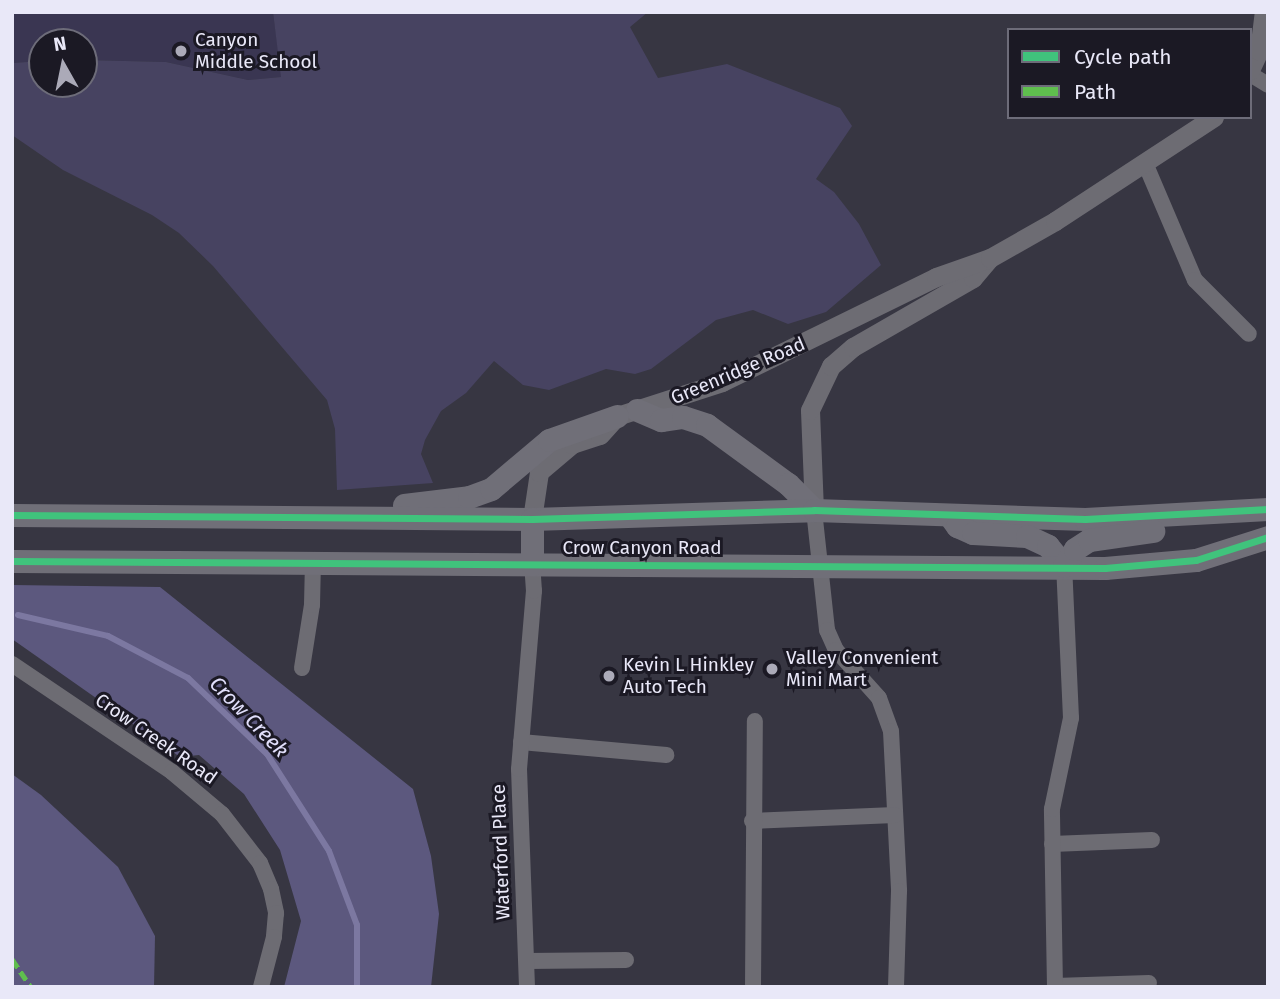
<!DOCTYPE html>
<html>
<head>
<meta charset="utf-8">
<style>
	body { margin:0 }
	#map { position:relative; width:1280px; height:999px; overflow:hidden; background:#373642; font-family:"Fira Sans",sans-serif }
	div>[style] { position:absolute }
	.built>* { inset:0; background:#3a3652 }
	.green>* { inset:0; background:#474361 }
	.forest>* { inset:0; background:#5c587e }
	.stream>* { height:6px; margin:-3px; padding:0 3px; transform-origin:3px; border-radius:3px; background:#7c78a1 }
	.minor>* { height:16px; margin:-8px; padding:0 8px; transform-origin:8px; border-radius:8px; background:#6d6c73 }
	.tertiary>* { height:19px; margin:-9.5px; padding:0 9.5px; transform-origin:9.5px; border-radius:9.5px; background:#6d6c73 }
	.secondary>* { height:23px; margin:-11.5px; padding:0 11.5px; transform-origin:11.5px; border-radius:11.5px; background:#706f78 }
	.quiet>* { height:5px; margin-top:-2.5px; transform-origin:0; background:repeating-linear-gradient(90deg,#5fbe4e 0 10px,transparent 0 15px) }
	.cycleway>* { height:7px; margin:-3.5px; padding:0 3.5px; transform-origin:3.5px; border-radius:3.5px; background:#40c37c }
	.dots>* { width:19px; height:19px; translate:-50% -50%; box-sizing:border-box; border:4px solid #1b1924; border-radius:50% }
	span { translate:-50% -50%; white-space:nowrap; text-align:center; line-height:1.15; -webkit-text-stroke:6px #1b1924; paint-order:stroke }
	.poi-label { font-size:19px; color:#e9e8f8 }
	.left { translate:0 -50%; text-align:left }
	.street-label { font-size:19px; color:#e9e8f8 }
	.water-label { font-size:21px; color:#e1dffb; font-style:italic }
	.frame { position:absolute; inset:0; border:14px solid #e9e8f8; pointer-events:none }
	.legend { position:absolute; left:1007px; top:28px; width:245px; height:91px; box-sizing:border-box; background:#1b1924; border:2px solid #6d6c79; margin:0; padding:9px 12px; list-style:none; font-size:21px; color:#e9e8f8 }
	.legend li { display:flex; align-items:center; gap:14px; height:35px }
	.legend b { width:35px; border:2px solid #6d6c79 }
	.north { position:absolute; left:28px; top:28px; width:70px; height:70px; box-sizing:border-box; background:#1b1924; border:2px solid #6d6c79; border-radius:50%; rotate:351deg; font-size:19px; font-weight:700; line-height:28px; text-align:center; color:#e9e8f8 }
	.north::after { content:''; display:block; margin:auto; width:24px; height:32px; background:#abaab8; clip-path:polygon(50% 0,100% 100%,50% 72%,0 100%) }
</style>
</head>
<body>
<div id="map">
	<div class="built">
		<i style="clip-path:polygon(12px 12px,273px 12px,282px 77px,248px 80px,166px 62px,84px 60px,84px 42px,42px 42px,42px 61px,12px 63px)"></i>
	</div>
	<div class="green">
		<i style="clip-path:polygon(273px 12px,648px 12px,630px 27px,658px 78px,727px 64px,840px 108px,852px 126px,816px 179px,834px 192px,859px 224px,881px 265px,826px 312px,788px 324px,753px 310px,716px 320px,651px 369px,635px 374px,606px 369px,549px 390px,523px 385px,494px 361px,466px 393px,441px 411px,425px 440px,421px 454px,433px 483px,337px 490px,335px 429px,327px 400px,213px 266px,179px 233px,152px 215px,63px 170px,12px 135px,12px 63px,42px 61px,42px 84px,84px 84px,84px 60px,166px 62px,248px 80px,281px 77px)"></i>
	</div>
	<div class="forest">
		<i style="clip-path:polygon(12px 585px,160px 587px,413px 789px,431px 856px,439px 914px,431px 987px,284px 987px,301px 921px,280px 850px,244px 794px,199px 755px,180px 757px,12px 639px)"></i>
		<i style="clip-path:polygon(12px 774px,41px 795px,118px 867px,155px 936px,154px 987px,12px 987px)"></i>
	</div>
	<div class="stream">
		<i style="left:18px;top:615px;width:92px;rotate:13.1deg"></i>
		<i style="left:108px;top:636px;width:90px;rotate:27.7deg"></i>
		<i style="left:188px;top:678px;width:110px;rotate:43.9deg"></i>
		<i style="left:267px;top:754px;width:115px;rotate:57.4deg"></i>
		<i style="left:329px;top:851px;width:79px;rotate:69.3deg"></i>
		<i style="left:357px;top:925px;width:62px;rotate:90deg"></i>
	</div>
	<div class="minor">
		<i style="left:1250px;top:74px;width:21px;rotate:31deg"></i>
		<i style="left:1145px;top:163px;width:127px;rotate:66.9deg"></i>
		<i style="left:1195px;top:280px;width:76px;rotate:45deg"></i>
		<i style="left:814px;top:510px;width:121px;rotate:83.8deg"></i>
		<i style="left:827px;top:630px;width:22px;rotate:66deg"></i>
		<i style="left:836px;top:650px;width:64px;rotate:48.1deg"></i>
		<i style="left:879px;top:698px;width:35px;rotate:70deg"></i>
		<i style="left:891px;top:731px;width:160px;rotate:87.1deg"></i>
		<i style="left:899px;top:891px;width:96px;rotate:91.8deg"></i>
		<i style="left:12px;top:664px;width:193px;rotate:34deg"></i>
		<i style="left:172px;top:772px;width:65px;rotate:40deg"></i>
		<i style="left:222px;top:814px;width:62px;rotate:52.2deg"></i>
		<i style="left:260px;top:863px;width:28px;rotate:67deg"></i>
		<i style="left:271px;top:889px;width:25px;rotate:78deg"></i>
		<i style="left:276px;top:913px;width:24px;rotate:95deg"></i>
		<i style="left:274px;top:937px;width:52px;rotate:104.6deg"></i>
		<i style="left:302px;top:668px;width:64px;rotate:-81deg"></i>
		<i style="left:312px;top:605px;width:43px;rotate:-88.7deg"></i>
		<i style="left:521px;top:742px;width:146px;rotate:5.1deg"></i>
		<i style="left:752px;top:821px;width:143px;rotate:-2.4deg"></i>
		<i style="left:1052px;top:844px;width:100px;rotate:-2.3deg"></i>
		<i style="left:527px;top:961px;width:99px;rotate:-0.6deg"></i>
		<i style="left:1055px;top:986px;width:94px;rotate:-1.8deg"></i>
		<i style="left:527px;top:987px;width:218px;rotate:-92.1deg"></i>
		<i style="left:519px;top:769px;width:179px;rotate:-85.2deg"></i>
		<i style="left:534px;top:591px;width:27px;rotate:-94deg"></i>
		<i style="left:753px;top:987px;width:266px;rotate:-89.6deg"></i>
		<i style="left:1055px;top:987px;width:178px;rotate:-91deg"></i>
		<i style="left:1052px;top:809px;width:93px;rotate:-78.2deg"></i>
		<i style="left:1071px;top:718px;width:152px;rotate:-92.6deg"></i>
	</div>
	<div class="tertiary">
		<i style="left:1250px;top:70px;width:21px;rotate:-65deg"></i>
		<i style="left:1259px;top:51px;width:39px;rotate:-83deg"></i>
		<i style="left:814px;top:510px;width:100px;rotate:-92.3deg"></i>
		<i style="left:810px;top:410px;width:49px;rotate:-64.5deg"></i>
		<i style="left:831px;top:366px;width:29px;rotate:-41deg"></i>
		<i style="left:853px;top:347px;width:138px;rotate:-29.9deg"></i>
		<i style="left:973px;top:278px;width:25px;rotate:-50deg"></i>
		<i style="left:532px;top:519px;width:48px;rotate:-81.5deg"></i>
		<i style="left:539px;top:472px;width:43px;rotate:-40.3deg"></i>
		<i style="left:572px;top:444px;width:29px;rotate:-18deg"></i>
		<i style="left:600px;top:435px;width:25px;rotate:-48deg"></i>
		<i style="left:617px;top:416px;width:110px;rotate:-17.9deg"></i>
		<i style="left:722px;top:382px;width:238px;rotate:-26.1deg"></i>
		<i style="left:936px;top:277px;width:57px;rotate:-19.4deg"></i>
		<i style="left:990px;top:258px;width:75px;rotate:-29.6deg"></i>
		<i style="left:1055px;top:221px;width:190px;rotate:-33.2deg"></i>
	</div>
	<div class="secondary">
		<i style="left:637px;top:410px;width:26px;rotate:23deg"></i>
		<i style="left:661px;top:420px;width:22px;rotate:-8deg"></i>
		<i style="left:683px;top:417px;width:25px;rotate:18deg"></i>
		<i style="left:707px;top:425px;width:100px;rotate:36.1deg"></i>
		<i style="left:788px;top:484px;width:37px;rotate:45deg"></i>
		<i style="left:404px;top:505px;width:65px;rotate:-7deg"></i>
		<i style="left:469px;top:497px;width:23px;rotate:-20deg"></i>
		<i style="left:491px;top:489px;width:76px;rotate:-40.2deg"></i>
		<i style="left:549px;top:440px;width:72px;rotate:-19.4deg"></i>
		<i style="left:12px;top:515px;width:520px;rotate:0.44deg"></i>
		<i style="left:532px;top:519px;width:282px;rotate:-1.8deg"></i>
		<i style="left:814px;top:510px;width:271px;rotate:1.9deg"></i>
		<i style="left:1085px;top:519px;width:183px;rotate:-3.1deg"></i>
		<i style="left:949px;top:515px;width:14px;rotate:54deg"></i>
		<i style="left:957px;top:526px;width:17px;rotate:24deg"></i>
		<i style="left:973px;top:533px;width:54px;rotate:3.2deg"></i>
		<i style="left:1027px;top:536px;width:23px;rotate:25deg"></i>
		<i style="left:1048px;top:546px;width:26px;rotate:51deg"></i>
		<i style="left:12px;top:561px;width:1093px;rotate:0.37deg"></i>
		<i style="left:1105px;top:568px;width:91px;rotate:-5deg"></i>
		<i style="left:1196px;top:560px;width:76px;rotate:-17.7deg"></i>
		<i style="left:532px;top:564px;width:45px;rotate:-90deg"></i>
		<i style="left:1064px;top:566px;width:20px;rotate:-57deg"></i>
		<i style="left:1075px;top:549px;width:17px;rotate:-33deg"></i>
		<i style="left:1089px;top:540px;width:65px;rotate:-8deg"></i>
	</div>
	<div class="quiet">
		<i style="left:12px;top:959px;width:34px;rotate:56deg"></i>
	</div>
	<div class="cycleway">
		<i style="left:12px;top:515px;width:520px;rotate:0.44deg"></i>
		<i style="left:532px;top:519px;width:282px;rotate:-1.8deg"></i>
		<i style="left:814px;top:510px;width:271px;rotate:1.9deg"></i>
		<i style="left:1085px;top:519px;width:183px;rotate:-3.1deg"></i>
		<i style="left:12px;top:561px;width:1093px;rotate:0.37deg"></i>
		<i style="left:1105px;top:568px;width:91px;rotate:-5deg"></i>
		<i style="left:1196px;top:560px;width:76px;rotate:-17.7deg"></i>
	</div>
	<div class="dots">
		<i style="left:181px;top:51px;background:#abaab8"></i>
		<i style="left:772px;top:669px;background:#abaab8"></i>
		<i style="left:609px;top:676px;background:#abaab8"></i>
	</div>
	<div class="poi-label">
		<span class="left" style="left:195px;top:51px">Canyon<br>Middle School</span>
		<span class="left" style="left:786px;top:669px">Valley Convenient<br>Mini Mart</span>
		<span class="left" style="left:623px;top:676px">Kevin L Hinkley<br>Auto Tech</span>
	</div>
	<div class="street-label">
		<span style="left:738px;top:371px;rotate:-23deg">Greenridge Road</span>
		<span style="left:642px;top:548px">Crow Canyon Road</span>
		<span style="left:156px;top:739px;rotate:35deg">Crow Creek Road</span>
		<span style="left:501px;top:852px;rotate:-92deg">Waterford Place</span>
	</div>
	<div class="water-label">
		<span style="left:249px;top:717px;rotate:46deg">Crow Creek</span>
	</div>
	<div class="frame"></div>
	<ul class="legend">
	<li><b style="height:9px;background:#40c37c"></b>Cycle path</li>
	<li><b style="height:9px;background:#5fbe4e"></b>Path</li>
	</ul>
	<div class="north">N</div>
</div>
</body>
</html>
